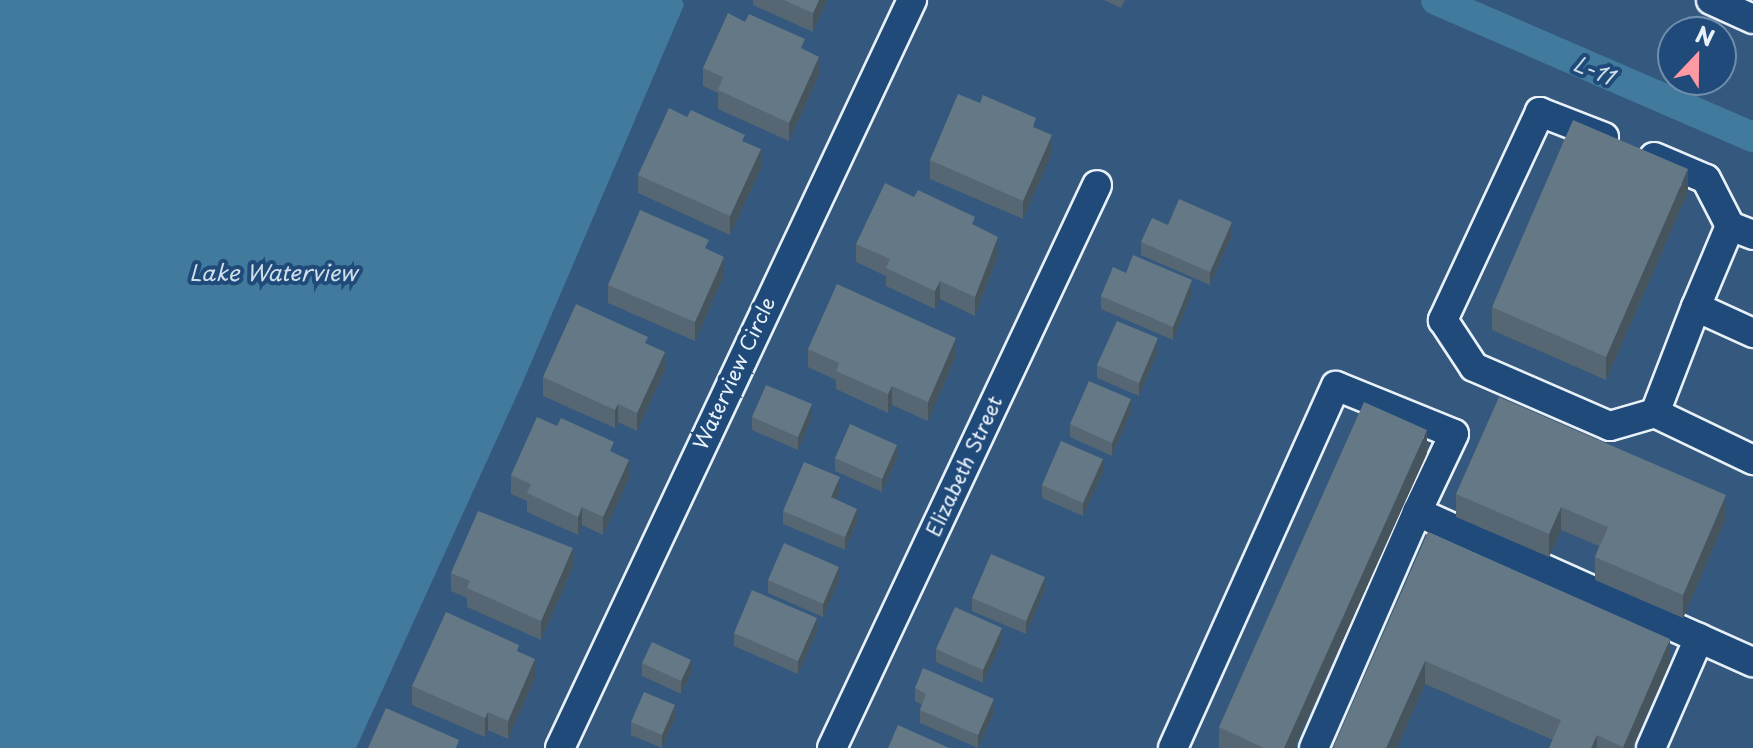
<!DOCTYPE html>
<html>
<head>
<meta charset="utf-8">
<style>
	body { margin:0 }
	#map { position:relative; width:1753px; height:748px; overflow:hidden; background:#34587e; font-family:"Playpen Sans",sans-serif }
	div>[style] { position:absolute }
	.water>* { inset:0; background:#417a9d }
	.canal>* { height:30px; margin:-15px; padding:0 15px; transform-origin:15px; border-radius:15px; background:#417a9d }
	.roads { filter:drop-shadow(2px 0 #e8f1f8) drop-shadow(-2px 0 #e8f1f8) drop-shadow(0 2px #e8f1f8) drop-shadow(0 -2px #e8f1f8) }
	.minor>* { height:28px; margin:-14px; padding:0 14px; transform-origin:14px; border-radius:14px; background:#1f4a7a }
	.wall>* { inset:0; background:#566773 }
	.shaded-wall>* { inset:0; background:#46545e }
	.building>* { inset:0; background:#647886 }
	span { translate:-50% -50%; white-space:nowrap; text-align:center; line-height:1.15; -webkit-text-stroke:8px #1f4a7a; paint-order:stroke }
	.street-label { font-size:20px; color:#e8f1f8 }
	.water-label { font-size:22px; color:#cfdfea; font-style:italic }
	.north { position:absolute; left:1657px; top:16px; width:80px; height:80px; box-sizing:border-box; background:#1f4a7a; border:2px solid #6f8dac; border-radius:50%; rotate:22deg; font-size:22px; font-weight:700; line-height:32px; text-align:center; color:#e8f1f8 }
	.north::after { content:''; display:block; margin:auto; width:28px; height:36px; background:#ff9aa2; clip-path:polygon(50% 0,100% 100%,50% 72%,0 100%) }
</style>
</head>
<body>
<div id="map">
	<div class="water">
		<i style="clip-path:polygon(0 0,682px 0,684px 5px,522px 384px,356px 748px,0 748px)"></i>
	</div>
	<div class="canal">
		<i style="left:1436px;top:0;width:345px;rotate:23.4deg"></i>
	</div>
	<div class="roads">
		<div class="minor">
			<i style="left:1711px;top:0;width:46px;rotate:24.3deg"></i>
			<i style="left:1604px;top:137px;width:69px;rotate:-158.7deg"></i>
			<i style="left:1540px;top:112px;width:230px;rotate:115deg"></i>
			<i style="left:1443px;top:320px;width:56px;rotate:56.6deg"></i>
			<i style="left:1474px;top:367px;width:148px;rotate:23.5deg"></i>
			<i style="left:1610px;top:426px;width:47px;rotate:-16.1deg"></i>
			<i style="left:1655px;top:413px;width:109px;rotate:25.6deg"></i>
			<i style="left:1654px;top:157px;width:56px;rotate:22.9deg"></i>
			<i style="left:1706px;top:179px;width:53px;rotate:62.9deg"></i>
			<i style="left:1730px;top:226px;width:25px;rotate:21deg"></i>
			<i style="left:1730px;top:226px;width:88px;rotate:112.8deg"></i>
			<i style="left:1696px;top:307px;width:63px;rotate:24.5deg"></i>
			<i style="left:1655px;top:413px;width:114px;rotate:-68.9deg"></i>
			<i style="left:560px;top:748px;width:827px;rotate:-64.8deg"></i>
			<i style="left:832px;top:748px;width:622px;rotate:-64.79deg"></i>
			<i style="left:1173px;top:748px;width:397px;rotate:-65.8deg"></i>
			<i style="left:1336px;top:386px;width:127px;rotate:22.1deg"></i>
			<i style="left:1454px;top:434px;width:86px;rotate:115.4deg"></i>
			<i style="left:1417px;top:512px;width:368px;rotate:24.1deg"></i>
			<i style="left:1314px;top:748px;width:257px;rotate:-66.4deg"></i>
			<i style="left:1651px;top:748px;width:120px;rotate:-66.4deg"></i>
		</div>
	</div>
	<div class="wall">
		<i style="clip-path:polygon(753px 0,827px 0,813px 32px,753px 5px)"></i>
		<i style="clip-path:polygon(1104px 0,1125px 0,1121px 8px)"></i>
		<i style="clip-path:polygon(805px 50px,819px 75px,789px 141px,718px 109px,718px 93px,703px 86px,703px 68px)"></i>
		<i style="clip-path:polygon(1036px 128px,1052px 153px,1023px 219px,930px 179px,930px 160px)"></i>
		<i style="clip-path:polygon(745px 143px,761px 168px,730px 235px,638px 193px,638px 175px)"></i>
		<i style="clip-path:polygon(1688px 192px,1606px 380px,1492px 330px,1492px 307px)"></i>
		<i style="clip-path:polygon(1168px 225px,1232px 235px,1210px 285px,1141px 255px,1141px 242px)"></i>
		<i style="clip-path:polygon(975px 226px,998px 255px,975px 316px,940px 299px,935px 309px,886px 286px,886px 276px,856px 262px,856px 244px)"></i>
		<i style="clip-path:polygon(709px 250px,724px 275px,695px 341px,608px 303px,608px 285px)"></i>
		<i style="clip-path:polygon(1126px 273px,1192px 293px,1173px 340px,1101px 309px,1101px 296px)"></i>
		<i style="clip-path:polygon(648px 344px,665px 370px,637px 431px,618px 422px,615px 428px,543px 396px,543px 377px)"></i>
		<i style="clip-path:polygon(808px 349px,956px 356px,928px 421px,892px 405px,888px 413px,836px 389px,836px 380px,808px 367px)"></i>
		<i style="clip-path:polygon(1158px 351px,1139px 396px,1097px 378px,1097px 365px)"></i>
		<i style="clip-path:polygon(1131px 412px,1112px 456px,1070px 437px,1070px 424px)"></i>
		<i style="clip-path:polygon(752px 417px,812px 417px,798px 450px,752px 430px)"></i>
		<i style="clip-path:polygon(614px 453px,629px 478px,603px 535px,582px 525px,578px 535px,527px 512px,527px 501px,511px 494px,511px 475px)"></i>
		<i style="clip-path:polygon(1427px 453px,1294px 748px,1219px 748px,1219px 727px)"></i>
		<i style="clip-path:polygon(835px 458px,897px 458px,882px 492px,835px 471px)"></i>
		<i style="clip-path:polygon(1103px 472px,1083px 516px,1042px 498px,1042px 485px)"></i>
		<i style="clip-path:polygon(840px 490px,836px 499px,857px 522px,845px 550px,783px 524px,783px 511px)"></i>
		<i style="clip-path:polygon(1456px 494px,1726px 518px,1683px 618px,1595px 580px,1595px 557px,1599px 546px,1561px 530px,1549px 557px,1456px 517px)"></i>
		<i style="clip-path:polygon(1428px 532px,1670px 662px,1632px 748px,1549px 748px,1553px 740px,1425px 684px,1397px 748px,1333px 748px)"></i>
		<i style="clip-path:polygon(573px 567px,541px 640px,467px 607px,467px 598px,451px 591px,451px 573px)"></i>
		<i style="clip-path:polygon(768px 580px,839px 580px,823px 617px,768px 593px)"></i>
		<i style="clip-path:polygon(1045px 590px,1026px 634px,972px 611px,972px 598px)"></i>
		<i style="clip-path:polygon(817px 631px,798px 674px,734px 646px,734px 633px)"></i>
		<i style="clip-path:polygon(1002px 641px,983px 683px,936px 662px,936px 649px)"></i>
		<i style="clip-path:polygon(519px 652px,535px 678px,508px 739px,488px 730px,485px 737px,412px 705px,412px 686px)"></i>
		<i style="clip-path:polygon(642px 663px,691px 673px,681px 694px,642px 676px)"></i>
		<i style="clip-path:polygon(915px 688px,994px 712px,978px 748px,920px 723px,920px 710px,922px 705px,915px 701px)"></i>
		<i style="clip-path:polygon(675px 718px,662px 748px,631px 735px,631px 722px)"></i>
	</div>
	<div class="shaded-wall">
		<i style="clip-path:polygon(819px 0,827px 0,813px 32px,813px 13px)"></i>
		<i style="clip-path:polygon(819px 57px,819px 75px,789px 141px,789px 123px)"></i>
		<i style="clip-path:polygon(1052px 135px,1052px 153px,1023px 219px,1023px 201px)"></i>
		<i style="clip-path:polygon(761px 149px,761px 168px,730px 235px,730px 216px)"></i>
		<i style="clip-path:polygon(1688px 169px,1688px 192px,1606px 380px,1606px 357px)"></i>
		<i style="clip-path:polygon(1232px 222px,1232px 235px,1210px 285px,1210px 272px)"></i>
		<i style="clip-path:polygon(998px 237px,998px 255px,975px 316px,975px 297px)"></i>
		<i style="clip-path:polygon(724px 257px,724px 275px,695px 341px,695px 322px)"></i>
		<i style="clip-path:polygon(1192px 280px,1192px 293px,1173px 340px,1173px 327px)"></i>
		<i style="clip-path:polygon(940px 281px,940px 299px,935px 309px,935px 291px)"></i>
		<i style="clip-path:polygon(956px 338px,956px 356px,928px 421px,928px 402px)"></i>
		<i style="clip-path:polygon(1158px 338px,1158px 351px,1139px 396px,1139px 383px)"></i>
		<i style="clip-path:polygon(665px 352px,665px 370px,637px 431px,637px 413px)"></i>
		<i style="clip-path:polygon(892px 386px,892px 405px,888px 413px,888px 394px)"></i>
		<i style="clip-path:polygon(1131px 399px,1131px 412px,1112px 456px,1112px 443px)"></i>
		<i style="clip-path:polygon(618px 404px,618px 422px,615px 428px,615px 410px)"></i>
		<i style="clip-path:polygon(812px 404px,812px 417px,798px 450px,798px 437px)"></i>
		<i style="clip-path:polygon(1427px 430px,1427px 453px,1294px 748px,1284px 748px)"></i>
		<i style="clip-path:polygon(897px 445px,897px 458px,882px 492px,882px 479px)"></i>
		<i style="clip-path:polygon(1103px 459px,1103px 472px,1083px 516px,1083px 503px)"></i>
		<i style="clip-path:polygon(629px 460px,629px 478px,603px 535px,603px 517px)"></i>
		<i style="clip-path:polygon(840px 477px,840px 490px,831px 510px,831px 497px)"></i>
		<i style="clip-path:polygon(1726px 495px,1726px 518px,1683px 618px,1683px 595px)"></i>
		<i style="clip-path:polygon(582px 507px,582px 525px,578px 535px,578px 517px)"></i>
		<i style="clip-path:polygon(1561px 507px,1561px 530px,1549px 557px,1549px 534px)"></i>
		<i style="clip-path:polygon(857px 509px,857px 522px,845px 550px,845px 537px)"></i>
		<i style="clip-path:polygon(573px 548px,573px 567px,541px 640px,541px 621px)"></i>
		<i style="clip-path:polygon(839px 567px,839px 580px,823px 617px,823px 604px)"></i>
		<i style="clip-path:polygon(1045px 577px,1045px 590px,1026px 634px,1026px 621px)"></i>
		<i style="clip-path:polygon(817px 618px,817px 631px,798px 674px,798px 661px)"></i>
		<i style="clip-path:polygon(1002px 628px,1002px 641px,983px 683px,983px 670px)"></i>
		<i style="clip-path:polygon(1670px 639px,1670px 662px,1632px 748px,1623px 748px)"></i>
		<i style="clip-path:polygon(535px 659px,535px 678px,508px 739px,508px 721px)"></i>
		<i style="clip-path:polygon(691px 660px,691px 673px,681px 694px,681px 681px)"></i>
		<i style="clip-path:polygon(1425px 661px,1425px 684px,1397px 748px,1386px 748px)"></i>
		<i style="clip-path:polygon(994px 699px,994px 712px,978px 748px,978px 735px)"></i>
		<i style="clip-path:polygon(675px 705px,675px 718px,662px 748px,662px 735px)"></i>
		<i style="clip-path:polygon(488px 712px,488px 730px,485px 737px,485px 718px)"></i>
		<i style="clip-path:polygon(1597px 735px,1597px 748px,1591px 748px)"></i>
	</div>
	<div class="building">
		<i style="clip-path:polygon(784px 0,819px 0,813px 13px)"></i>
		<i style="clip-path:polygon(728px 13px,745px 22px,749px 14px,805px 39px,801px 48px,819px 57px,789px 123px,718px 90px,723px 77px,703px 68px)"></i>
		<i style="clip-path:polygon(958px 94px,980px 103px,983px 95px,1036px 118px,1033px 127px,1052px 135px,1023px 201px,930px 160px)"></i>
		<i style="clip-path:polygon(669px 108px,687px 117px,691px 110px,745px 135px,742px 141px,761px 149px,730px 216px,638px 175px)"></i>
		<i style="clip-path:polygon(1573px 120px,1688px 169px,1606px 357px,1492px 307px)"></i>
		<i style="clip-path:polygon(885px 183px,914px 197px,918px 190px,975px 217px,972px 224px,998px 237px,975px 297px,940px 281px,935px 291px,886px 268px,890px 259px,856px 244px)"></i>
		<i style="clip-path:polygon(1179px 199px,1232px 222px,1210px 272px,1141px 242px,1152px 218px,1168px 225px)"></i>
		<i style="clip-path:polygon(640px 210px,709px 240px,705px 248px,724px 257px,695px 322px,608px 285px)"></i>
		<i style="clip-path:polygon(1133px 255px,1192px 280px,1173px 327px,1101px 296px,1113px 267px,1126px 273px)"></i>
		<i style="clip-path:polygon(837px 284px,956px 338px,928px 402px,892px 386px,888px 394px,836px 371px,839px 363px,808px 349px)"></i>
		<i style="clip-path:polygon(576px 304px,648px 337px,645px 343px,665px 352px,637px 413px,618px 404px,615px 410px,543px 377px)"></i>
		<i style="clip-path:polygon(1117px 321px,1158px 338px,1139px 383px,1097px 365px)"></i>
		<i style="clip-path:polygon(1089px 381px,1131px 399px,1112px 443px,1070px 424px)"></i>
		<i style="clip-path:polygon(766px 385px,812px 404px,798px 437px,752px 417px)"></i>
		<i style="clip-path:polygon(1499px 397px,1726px 495px,1683px 595px,1595px 557px,1608px 527px,1561px 507px,1549px 534px,1456px 494px)"></i>
		<i style="clip-path:polygon(1364px 402px,1427px 430px,1284px 748px,1264px 748px,1219px 727px)"></i>
		<i style="clip-path:polygon(537px 417px,557px 426px,561px 418px,614px 442px,610px 451px,629px 460px,603px 517px,582px 507px,578px 517px,527px 493px,531px 484px,511px 475px)"></i>
		<i style="clip-path:polygon(850px 424px,897px 445px,882px 479px,835px 458px)"></i>
		<i style="clip-path:polygon(1061px 441px,1103px 459px,1083px 503px,1042px 485px)"></i>
		<i style="clip-path:polygon(804px 462px,840px 477px,831px 497px,857px 509px,845px 537px,783px 511px)"></i>
		<i style="clip-path:polygon(478px 511px,573px 548px,541px 621px,467px 588px,470px 581px,451px 573px)"></i>
		<i style="clip-path:polygon(1428px 532px,1670px 639px,1623px 747px,1597px 735px,1591px 748px,1549px 748px,1561px 720px,1425px 661px,1386px 748px,1333px 748px)"></i>
		<i style="clip-path:polygon(784px 543px,839px 567px,823px 604px,768px 580px)"></i>
		<i style="clip-path:polygon(991px 554px,1045px 577px,1026px 621px,972px 598px)"></i>
		<i style="clip-path:polygon(752px 590px,817px 618px,798px 661px,734px 633px)"></i>
		<i style="clip-path:polygon(955px 607px,1002px 628px,983px 670px,936px 649px)"></i>
		<i style="clip-path:polygon(446px 612px,519px 645px,517px 651px,535px 659px,508px 721px,488px 712px,485px 718px,412px 686px)"></i>
		<i style="clip-path:polygon(652px 642px,691px 660px,681px 681px,642px 663px)"></i>
		<i style="clip-path:polygon(923px 668px,994px 699px,978px 735px,920px 710px,926px 694px,915px 688px)"></i>
		<i style="clip-path:polygon(644px 692px,675px 705px,662px 735px,631px 722px)"></i>
		<i style="clip-path:polygon(386px 708px,459px 740px,456px 748px,457px 748px,368px 748px)"></i>
		<i style="clip-path:polygon(898px 725px,949px 748px,888px 748px)"></i>
	</div>
	<div class="street-label">
		<span style="left:734px;top:373px;rotate:-65deg">Waterview Circle</span>
		<span style="left:964px;top:466px;rotate:-65deg">Elizabeth Street</span>
	</div>
	<div class="water-label">
		<span style="left:1594px;top:69px;rotate:23deg">L-11</span>
		<span style="left:273px;top:272px">Lake Waterview</span>
	</div>
	<div class="north">N</div>
</div>
</body>
</html>
